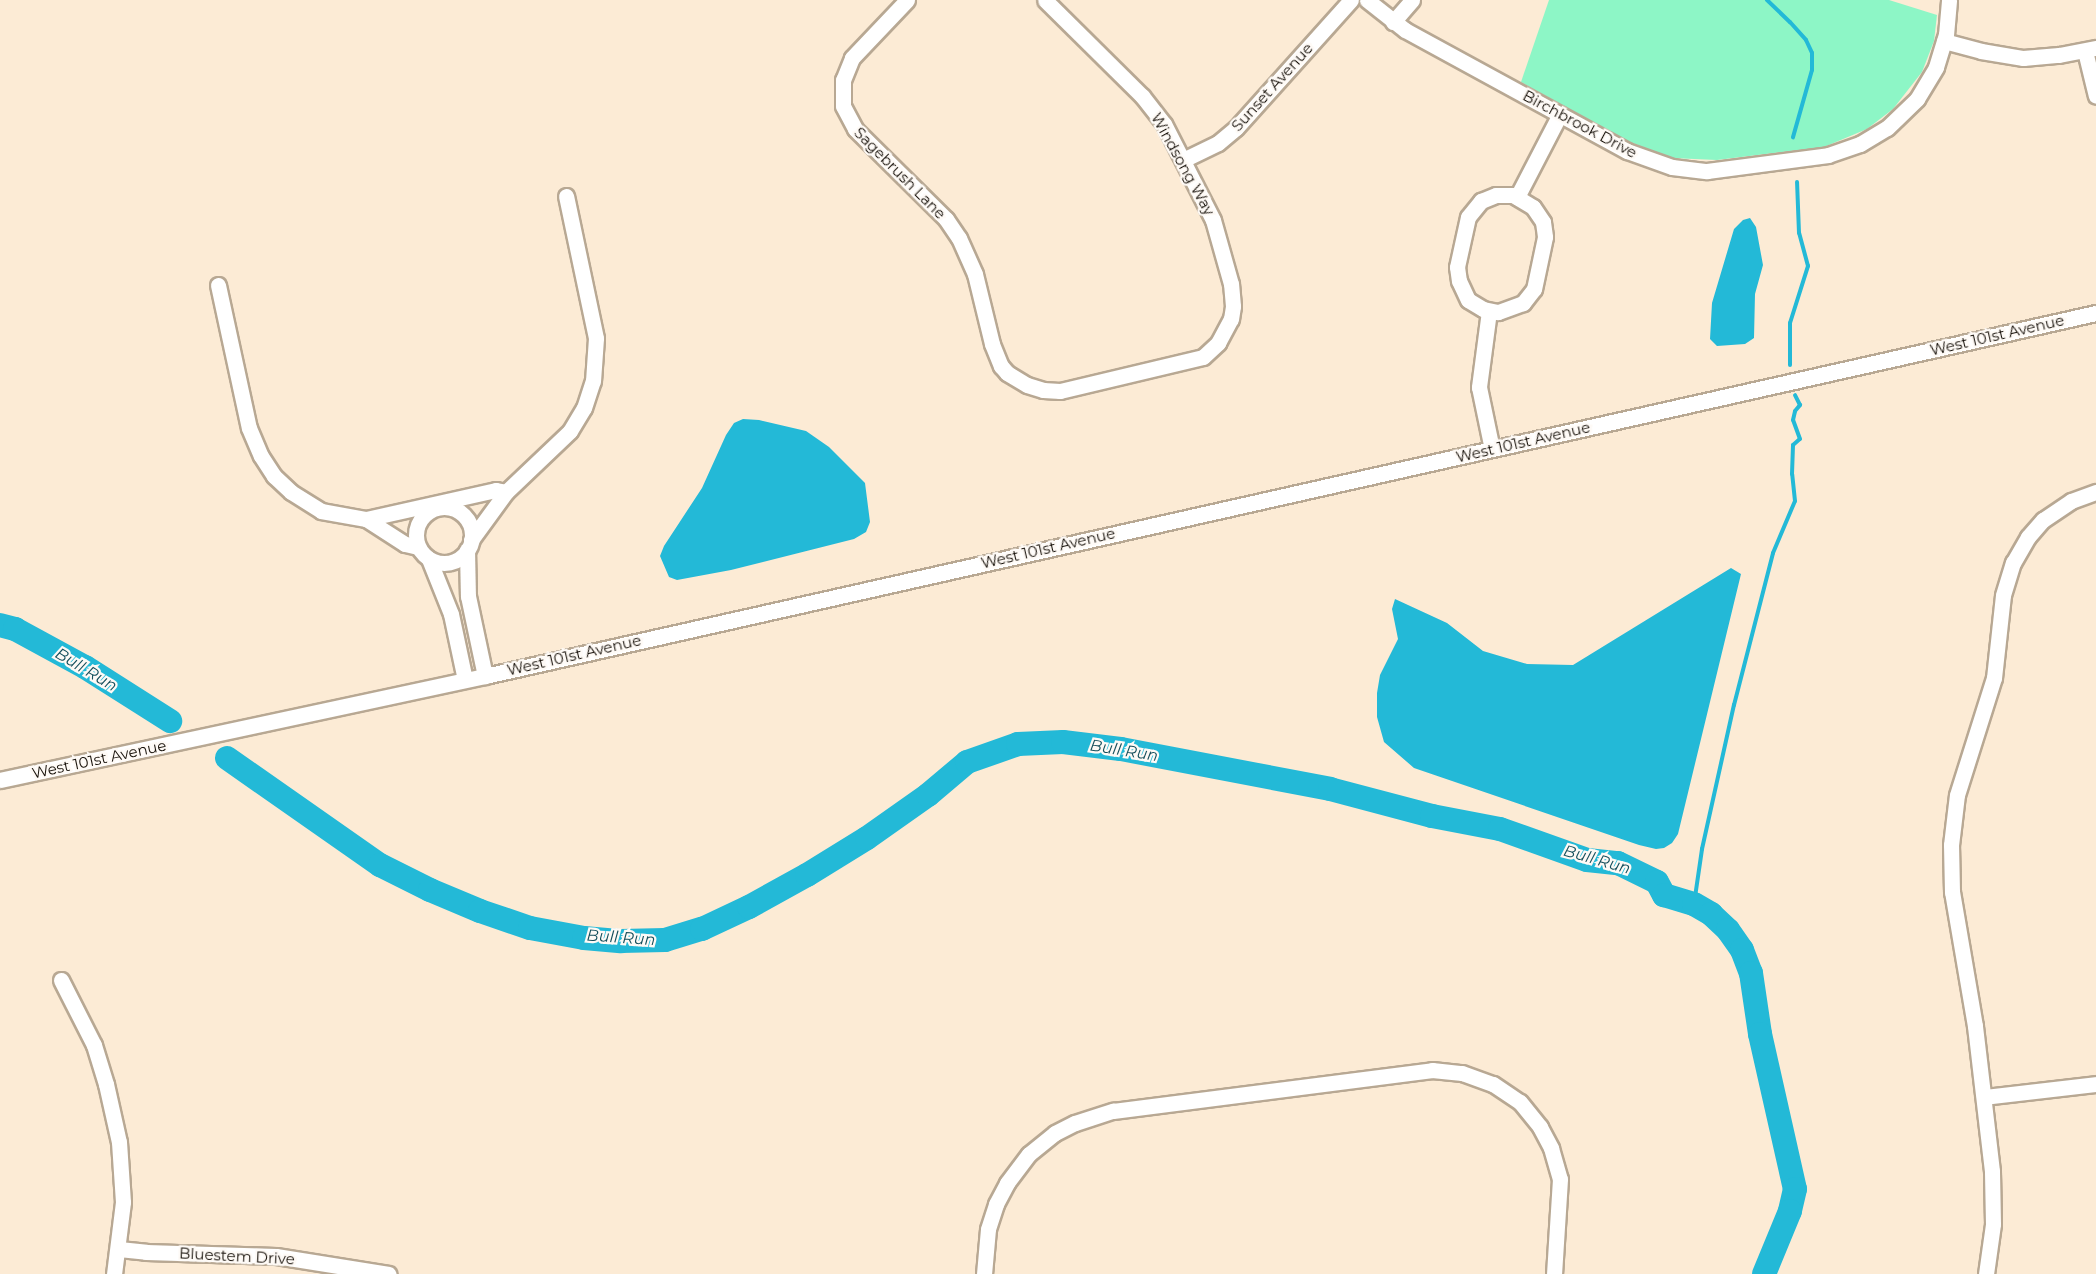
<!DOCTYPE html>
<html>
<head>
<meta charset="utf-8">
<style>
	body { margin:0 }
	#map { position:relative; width:2096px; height:1274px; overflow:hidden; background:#fcebd5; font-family:Montserrat,sans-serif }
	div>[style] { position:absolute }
	.green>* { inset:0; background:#8df6c6 }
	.water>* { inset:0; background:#23b9d7 }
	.stream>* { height:4px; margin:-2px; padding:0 2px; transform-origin:2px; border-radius:2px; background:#23b9d7 }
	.river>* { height:24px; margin:-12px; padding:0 12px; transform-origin:12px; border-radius:12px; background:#23b9d7 }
	.roads { filter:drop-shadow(2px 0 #b8a893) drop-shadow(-2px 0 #b8a893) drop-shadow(0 2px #b8a893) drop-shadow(0 -2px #b8a893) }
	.minor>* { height:15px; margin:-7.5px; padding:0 7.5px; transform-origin:7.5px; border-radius:7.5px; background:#fff }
	.minor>.ring { margin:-7.5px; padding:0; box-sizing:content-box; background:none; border:15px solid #fff; border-radius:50% }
	span { translate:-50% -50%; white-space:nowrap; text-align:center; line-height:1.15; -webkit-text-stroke:4.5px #fefaf6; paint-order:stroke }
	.street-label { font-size:15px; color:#17110a }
	.water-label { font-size:16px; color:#144e5b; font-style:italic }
</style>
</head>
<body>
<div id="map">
	<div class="green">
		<i style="clip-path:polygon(1549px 0,1889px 0,1937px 15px,1934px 41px,1922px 72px,1893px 109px,1867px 129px,1824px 147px,1717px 160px,1671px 158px,1625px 140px,1521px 82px)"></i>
	</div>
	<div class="water">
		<i style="clip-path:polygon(1750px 218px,1756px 227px,1763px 265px,1755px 294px,1754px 338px,1745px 344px,1717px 346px,1710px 339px,1712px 303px,1734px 229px,1743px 220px)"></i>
		<i style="clip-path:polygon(743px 419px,759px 420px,806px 431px,829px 447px,865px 483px,870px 522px,866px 532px,854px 539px,731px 570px,677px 580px,669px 577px,660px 556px,664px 546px,702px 488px,726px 435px,734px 423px)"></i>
		<i style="clip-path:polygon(1731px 568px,1741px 574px,1678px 834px,1672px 843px,1664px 848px,1656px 849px,1639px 845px,1414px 768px,1384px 742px,1377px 717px,1377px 693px,1380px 675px,1398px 639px,1392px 609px,1395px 599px,1447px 623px,1483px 651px,1527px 664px,1573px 665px)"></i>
	</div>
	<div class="stream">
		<i style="left:1767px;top:0;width:32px;rotate:44deg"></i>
		<i style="left:1790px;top:22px;width:24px;rotate:48deg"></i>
		<i style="left:1806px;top:40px;width:14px;rotate:65deg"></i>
		<i style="left:1812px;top:53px;width:17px;rotate:90deg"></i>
		<i style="left:1812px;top:70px;width:70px;rotate:105.8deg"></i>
		<i style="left:1790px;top:365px;width:42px;rotate:-90deg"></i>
		<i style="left:1790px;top:323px;width:60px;rotate:-72.5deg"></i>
		<i style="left:1808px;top:266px;width:34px;rotate:-105deg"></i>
		<i style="left:1799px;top:233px;width:51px;rotate:-92.2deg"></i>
		<i style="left:1694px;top:904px;width:56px;rotate:-81.7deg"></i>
		<i style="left:1702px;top:849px;width:148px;rotate:-77.5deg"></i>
		<i style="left:1734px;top:705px;width:157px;rotate:-75.6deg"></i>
		<i style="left:1773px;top:553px;width:56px;rotate:-67.1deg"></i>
		<i style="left:1795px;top:501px;width:27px;rotate:-96deg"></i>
		<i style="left:1792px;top:474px;width:29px;rotate:-88deg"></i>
		<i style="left:1793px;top:445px;width:9px;rotate:-41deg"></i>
		<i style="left:1800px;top:439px;width:20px;rotate:-110deg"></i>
		<i style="left:1793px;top:420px;width:9px;rotate:-77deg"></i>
		<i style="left:1795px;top:411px;width:8px;rotate:-50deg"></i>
		<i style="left:1800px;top:405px;width:11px;rotate:-117deg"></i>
	</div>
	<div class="river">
		<i style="left:0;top:625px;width:16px;rotate:15deg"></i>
		<i style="left:15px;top:629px;width:80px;rotate:28.5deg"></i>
		<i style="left:85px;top:667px;width:101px;rotate:32.4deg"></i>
		<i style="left:227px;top:758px;width:187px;rotate:35deg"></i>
		<i style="left:380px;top:865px;width:56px;rotate:26.6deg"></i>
		<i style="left:430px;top:890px;width:54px;rotate:22.8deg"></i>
		<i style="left:480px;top:911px;width:53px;rotate:18.8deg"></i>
		<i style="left:530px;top:928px;width:55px;rotate:10.5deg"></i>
		<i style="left:584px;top:938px;width:37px;rotate:5deg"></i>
		<i style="left:621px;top:941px;width:44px;rotate:-1.3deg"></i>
		<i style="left:665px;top:940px;width:39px;rotate:-17deg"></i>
		<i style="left:702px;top:929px;width:52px;rotate:-25.1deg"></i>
		<i style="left:749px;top:907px;width:66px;rotate:-28.9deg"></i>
		<i style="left:807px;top:875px;width:70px;rotate:-31.7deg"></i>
		<i style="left:867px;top:838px;width:75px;rotate:-35.2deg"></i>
		<i style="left:928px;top:795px;width:51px;rotate:-40.2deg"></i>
		<i style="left:967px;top:762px;width:54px;rotate:-19.4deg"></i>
		<i style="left:1018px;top:744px;width:45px;rotate:-2.5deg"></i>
		<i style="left:1063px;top:742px;width:58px;rotate:6.9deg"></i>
		<i style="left:1121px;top:749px;width:213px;rotate:10.8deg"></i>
		<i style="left:1330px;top:789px;width:106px;rotate:14.8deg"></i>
		<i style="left:1432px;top:816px;width:69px;rotate:10.8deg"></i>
		<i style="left:1500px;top:829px;width:92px;rotate:19.6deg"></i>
		<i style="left:1587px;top:860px;width:31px;rotate:6deg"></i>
		<i style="left:1618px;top:863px;width:43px;rotate:26deg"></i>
		<i style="left:1657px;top:882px;width:15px;rotate:62deg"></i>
		<i style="left:1664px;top:895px;width:31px;rotate:17deg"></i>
		<i style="left:1694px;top:904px;width:20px;rotate:30deg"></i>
		<i style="left:1711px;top:914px;width:23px;rotate:43deg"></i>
		<i style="left:1728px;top:930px;width:24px;rotate:55deg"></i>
		<i style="left:1742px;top:950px;width:25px;rotate:69deg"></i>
		<i style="left:1751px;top:973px;width:62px;rotate:81.6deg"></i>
		<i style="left:1760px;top:1034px;width:159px;rotate:77.3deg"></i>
		<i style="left:1795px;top:1189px;width:23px;rotate:103deg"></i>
		<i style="left:1790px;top:1211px;width:68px;rotate:112.4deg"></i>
	</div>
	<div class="roads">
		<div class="minor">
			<i style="left:907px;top:0;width:80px;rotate:133.5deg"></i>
			<i style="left:852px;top:58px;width:24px;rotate:112deg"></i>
			<i style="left:843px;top:80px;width:26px;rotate:90deg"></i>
			<i style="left:843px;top:106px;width:26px;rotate:62deg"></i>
			<i style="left:855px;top:129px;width:128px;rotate:44.7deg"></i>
			<i style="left:946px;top:219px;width:23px;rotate:56deg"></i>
			<i style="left:959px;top:238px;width:39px;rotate:66deg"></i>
			<i style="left:975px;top:274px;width:72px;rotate:76.3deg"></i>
			<i style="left:992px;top:344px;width:24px;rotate:68deg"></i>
			<i style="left:1001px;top:366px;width:9px;rotate:49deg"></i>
			<i style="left:1007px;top:373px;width:23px;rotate:31deg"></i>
			<i style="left:1027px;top:385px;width:17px;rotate:17deg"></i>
			<i style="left:1043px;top:390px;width:17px;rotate:3deg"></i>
			<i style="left:1060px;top:391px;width:147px;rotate:-13.4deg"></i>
			<i style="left:1203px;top:357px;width:21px;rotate:-43deg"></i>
			<i style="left:1218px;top:343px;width:27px;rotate:-62deg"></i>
			<i style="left:1231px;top:319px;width:13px;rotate:-81deg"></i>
			<i style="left:1233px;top:306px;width:22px;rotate:-95deg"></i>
			<i style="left:1231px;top:284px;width:66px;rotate:-105.7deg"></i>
			<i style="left:1213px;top:220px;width:108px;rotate:-117deg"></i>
			<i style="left:1164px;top:124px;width:36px;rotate:-128deg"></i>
			<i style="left:1142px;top:96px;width:136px;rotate:-135.3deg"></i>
			<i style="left:1367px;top:0;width:48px;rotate:38.3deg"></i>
			<i style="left:1405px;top:30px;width:253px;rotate:28.6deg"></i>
			<i style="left:1627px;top:151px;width:48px;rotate:19.6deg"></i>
			<i style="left:1672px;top:167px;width:35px;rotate:7deg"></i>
			<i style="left:1707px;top:171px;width:122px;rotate:-7.5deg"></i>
			<i style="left:1828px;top:155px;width:34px;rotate:-19deg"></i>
			<i style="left:1860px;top:144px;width:31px;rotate:-31deg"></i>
			<i style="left:1887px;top:128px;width:42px;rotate:-44deg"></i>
			<i style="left:1917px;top:99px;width:37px;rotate:-59deg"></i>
			<i style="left:1936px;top:67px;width:34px;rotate:-73deg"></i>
			<i style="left:1946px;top:35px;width:35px;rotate:-85deg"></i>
			<i style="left:1393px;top:22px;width:29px;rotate:-49deg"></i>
			<i style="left:1944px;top:41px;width:38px;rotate:15deg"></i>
			<i style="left:1981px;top:51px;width:43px;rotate:9.5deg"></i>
			<i style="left:2023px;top:58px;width:36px;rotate:-5deg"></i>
			<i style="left:2059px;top:55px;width:38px;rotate:-11deg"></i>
			<i style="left:2085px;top:51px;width:46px;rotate:76.3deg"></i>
			<i style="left:1183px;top:160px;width:39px;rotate:-26deg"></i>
			<i style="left:1218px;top:143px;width:23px;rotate:-40deg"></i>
			<i style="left:1236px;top:128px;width:172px;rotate:-48.1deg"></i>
			<i style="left:1496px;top:195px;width:17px"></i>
			<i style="left:1513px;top:195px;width:23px;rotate:31deg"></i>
			<i style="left:1533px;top:207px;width:18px;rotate:56deg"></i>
			<i style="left:1543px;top:222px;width:15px;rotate:82deg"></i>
			<i style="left:1545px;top:237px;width:53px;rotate:101.9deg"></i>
			<i style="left:1534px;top:289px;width:18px;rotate:128deg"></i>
			<i style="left:1523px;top:303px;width:27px;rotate:160deg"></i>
			<i style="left:1498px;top:312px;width:15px;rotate:-169deg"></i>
			<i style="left:1483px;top:309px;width:17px;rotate:-149deg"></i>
			<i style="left:1468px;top:300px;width:21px;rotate:-115deg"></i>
			<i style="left:1459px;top:281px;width:14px;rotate:-98deg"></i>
			<i style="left:1457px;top:267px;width:51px;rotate:-77.6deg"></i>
			<i style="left:1468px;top:217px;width:21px;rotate:-51deg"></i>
			<i style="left:1481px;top:201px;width:16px;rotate:-22deg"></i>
			<i style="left:1517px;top:197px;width:93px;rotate:-62.6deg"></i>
			<i style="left:218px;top:285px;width:146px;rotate:77.8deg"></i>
			<i style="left:249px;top:428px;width:30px;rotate:67deg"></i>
			<i style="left:261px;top:456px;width:24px;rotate:57deg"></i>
			<i style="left:274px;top:476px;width:23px;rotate:43deg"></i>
			<i style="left:291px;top:492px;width:36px;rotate:32deg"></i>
			<i style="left:321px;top:511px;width:46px;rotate:10.1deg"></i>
			<i style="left:366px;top:519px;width:46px;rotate:32.7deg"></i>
			<i style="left:405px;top:544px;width:13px;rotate:13deg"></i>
			<i style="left:1489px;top:311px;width:77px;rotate:97.5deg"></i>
			<i style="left:1479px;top:387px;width:63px;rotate:78.2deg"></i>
			<i class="ring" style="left:416px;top:507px;width:41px;height:41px"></i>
			<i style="left:366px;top:519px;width:133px;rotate:-12.6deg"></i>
			<i style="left:496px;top:490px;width:10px;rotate:11deg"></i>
			<i style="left:471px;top:540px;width:59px;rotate:-53.9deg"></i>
			<i style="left:506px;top:492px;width:88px;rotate:-43.6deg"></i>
			<i style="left:570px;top:431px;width:27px;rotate:-59deg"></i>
			<i style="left:584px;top:408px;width:28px;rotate:-72deg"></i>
			<i style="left:593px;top:381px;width:43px;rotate:-86deg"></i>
			<i style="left:596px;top:338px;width:145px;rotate:-101.9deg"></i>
			<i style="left:467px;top:550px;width:46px;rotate:88.8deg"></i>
			<i style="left:468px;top:596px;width:82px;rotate:78deg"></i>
			<i style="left:429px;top:559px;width:59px;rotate:68.2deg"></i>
			<i style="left:451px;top:614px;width:67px;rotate:78deg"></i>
			<i style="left:0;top:780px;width:496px;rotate:-12.1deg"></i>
			<i style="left:485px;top:676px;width:1651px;rotate:-12.7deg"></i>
			<i style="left:61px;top:980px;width:73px;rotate:63.1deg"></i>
			<i style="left:94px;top:1045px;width:41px;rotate:72.9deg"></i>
			<i style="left:106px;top:1084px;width:59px;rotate:77.4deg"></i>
			<i style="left:119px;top:1142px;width:60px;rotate:86.2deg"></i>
			<i style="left:123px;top:1202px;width:73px;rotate:97.1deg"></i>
			<i style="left:1984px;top:1097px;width:113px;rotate:-6.6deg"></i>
			<i style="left:119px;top:1249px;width:27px;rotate:6deg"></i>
			<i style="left:146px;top:1252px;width:130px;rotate:1.8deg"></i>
			<i style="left:276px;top:1256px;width:114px;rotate:9.1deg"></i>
			<i style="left:984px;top:1274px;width:45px;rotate:-84.9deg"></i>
			<i style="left:988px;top:1229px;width:26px;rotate:-72deg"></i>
			<i style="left:996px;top:1204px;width:24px;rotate:-62deg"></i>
			<i style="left:1007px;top:1183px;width:36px;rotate:-53deg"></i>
			<i style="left:1029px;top:1154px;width:33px;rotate:-39deg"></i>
			<i style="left:1055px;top:1133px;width:22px;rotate:-27deg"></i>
			<i style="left:1075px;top:1123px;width:40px;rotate:-18deg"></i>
			<i style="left:1113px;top:1111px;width:322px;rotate:-7.3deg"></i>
			<i style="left:1432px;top:1070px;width:30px;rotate:6deg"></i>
			<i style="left:1462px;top:1073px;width:33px;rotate:20deg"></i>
			<i style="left:1493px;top:1084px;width:32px;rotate:34deg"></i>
			<i style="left:1520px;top:1102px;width:32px;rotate:51deg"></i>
			<i style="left:1540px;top:1127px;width:24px;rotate:62deg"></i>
			<i style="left:1551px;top:1148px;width:32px;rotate:74deg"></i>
			<i style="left:1560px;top:1179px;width:95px;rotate:93.6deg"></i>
			<i style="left:1986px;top:1274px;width:50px;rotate:-82deg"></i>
			<i style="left:1993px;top:1224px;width:53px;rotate:-91.1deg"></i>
			<i style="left:1992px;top:1171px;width:146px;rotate:-96.7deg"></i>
			<i style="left:1975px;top:1026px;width:136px;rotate:-99.7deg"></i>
			<i style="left:1952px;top:892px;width:47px;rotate:-91.2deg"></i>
			<i style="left:1951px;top:845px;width:50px;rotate:-83.2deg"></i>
			<i style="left:1957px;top:795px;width:123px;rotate:-72.5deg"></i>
			<i style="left:1994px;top:678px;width:83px;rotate:-83.8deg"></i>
			<i style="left:2003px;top:595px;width:34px;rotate:-73deg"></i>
			<i style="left:2013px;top:563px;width:30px;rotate:-60deg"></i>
			<i style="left:2028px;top:537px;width:23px;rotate:-49deg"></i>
			<i style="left:2043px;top:520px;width:34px;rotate:-34deg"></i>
			<i style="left:2071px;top:501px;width:27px;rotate:-20deg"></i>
		</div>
	</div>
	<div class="street-label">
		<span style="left:1272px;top:87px;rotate:-48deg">Sunset Avenue</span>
		<span style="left:1580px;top:124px;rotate:28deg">Birchbrook Drive</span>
		<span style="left:1183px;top:164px;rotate:61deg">Windsong Way</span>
		<span style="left:900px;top:173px;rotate:45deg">Sagebrush Lane</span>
		<span style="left:1997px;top:335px;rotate:-13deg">West 101st Avenue</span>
		<span style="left:1523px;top:442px;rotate:-13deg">West 101st Avenue</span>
		<span style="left:1048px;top:548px;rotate:-13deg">West 101st Avenue</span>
		<span style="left:574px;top:655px;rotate:-13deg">West 101st Avenue</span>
		<span style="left:99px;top:759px;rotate:-12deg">West 101st Avenue</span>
		<span style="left:237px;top:1256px;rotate:3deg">Bluestem Drive</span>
	</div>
	<div class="water-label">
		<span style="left:86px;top:670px;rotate:31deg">Bull Run</span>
		<span style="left:1124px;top:751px;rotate:9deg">Bull Run</span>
		<span style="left:1597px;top:860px;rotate:16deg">Bull Run</span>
		<span style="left:621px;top:938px;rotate:4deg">Bull Run</span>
	</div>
</div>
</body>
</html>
